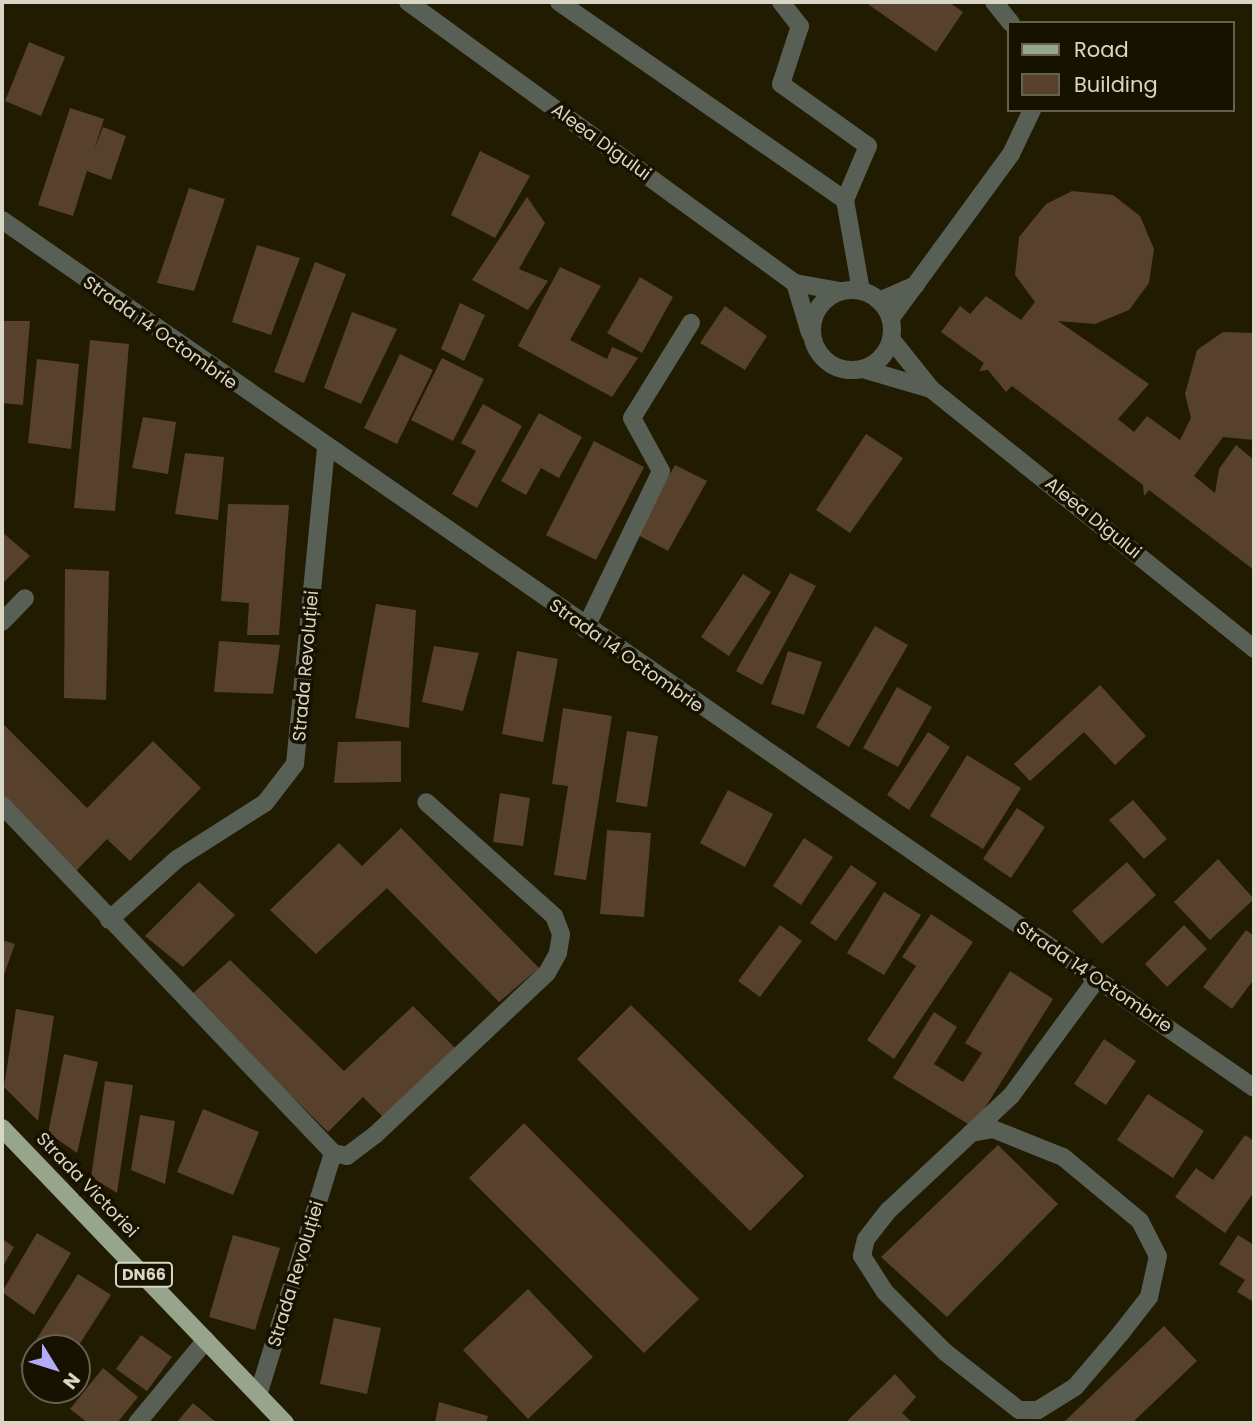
<!DOCTYPE html>
<html>
<head>
<meta charset="utf-8">
<style>
	body { margin:0 }
	#map { position:relative; width:1256px; height:1425px; overflow:hidden; background:#201b01; font-family:Poppins,sans-serif }
	div>[style] { position:absolute }
	.building>* { inset:0; background:#57412d }
	.service>* { height:18px; margin:-9px; padding:0 9px; transform-origin:9px; border-radius:9px; background:#585f54 }
	.minor>* { height:18px; margin:-9px; padding:0 9px; transform-origin:9px; border-radius:9px; background:#585f54 }
	.minor>.ring { margin:-9px; padding:0; box-sizing:content-box; background:none; border:18px solid #585f54; border-radius:50% }
	.tertiary>* { height:18px; margin:-9px; padding:0 9px; transform-origin:9px; border-radius:9px; background:#585f54 }
	.primary>* { height:18px; margin:-9px; padding:0 9px; transform-origin:9px; border-radius:9px; background:#97a58d }
	span { translate:-50% -50%; white-space:nowrap; text-align:center; line-height:1.15; -webkit-text-stroke:7px #171100; paint-order:stroke }
	.shield-label span { padding:2px 5px; background:#171100; border:2px solid; border-radius:5px; -webkit-text-stroke-width:0 }
	.shield-label { font-size:16px; color:#d9d6c6; font-weight:700 }
	.street-label { font-size:18px; color:#d9d6c6 }
	.frame { position:absolute; inset:0; border:4px solid #d9d6c6; pointer-events:none }
	.legend { position:absolute; left:1007px; top:21px; width:228px; height:91px; box-sizing:border-box; background:#171100; border:2px solid #65604f; margin:0; padding:9px 12px; list-style:none; font-size:21px; color:#d9d6c6 }
	.legend li { display:flex; align-items:center; gap:14px; height:35px }
	.legend b { width:35px; border:2px solid #65604f }
	.north { position:absolute; left:21px; top:1334px; width:70px; height:70px; box-sizing:border-box; background:#171100; border:2px solid #65604f; border-radius:50%; rotate:128deg; font-size:19px; font-weight:700; line-height:28px; text-align:center; color:#d9d6c6 }
	.north::after { content:''; display:block; margin:auto; width:24px; height:32px; background:#b2adf9; clip-path:polygon(50% 0,100% 100%,50% 72%,0 100%) }
</style>
</head>
<body>
<div id="map">
	<div class="building">
		<i style="clip-path:polygon(865px 2px,949px 2px,963px 12px,936px 52px)"></i>
		<i style="clip-path:polygon(29px 42px,65px 57px,41px 116px,5px 101px)"></i>
		<i style="clip-path:polygon(70px 108px,104px 119px,94px 150px,103px 127px,126px 136px,111px 180px,87px 171px,73px 216px,38px 205px)"></i>
		<i style="clip-path:polygon(480px 151px,530px 176px,495px 238px,451px 215px)"></i>
		<i style="clip-path:polygon(189px 188px,225px 199px,194px 291px,157px 283px)"></i>
		<i style="clip-path:polygon(1072px 191px,1113px 195px,1140px 216px,1154px 249px,1149px 283px,1129px 310px,1095px 324px,1058px 321px,1149px 384px,1118px 419px,1134px 432px,1147px 416px,1180px 440px,1191px 418px,1185px 394px,1197px 350px,1223px 332px,1254px 333px,1254px 440px,1223px 437px,1194px 476px,1215px 493px,1219px 469px,1236px 445px,1254px 460px,1254px 570px,1149px 490px,1144px 496px,1143px 485px,1012px 386px,1006px 392px,988px 370px,979px 371px,984px 363px,941px 332px,960px 306px,970px 314px,986px 296px,1021px 320px,1035px 302px,1015px 275px,1019px 237px,1046px 204px)"></i>
		<i style="clip-path:polygon(527px 197px,545px 223px,519px 269px,548px 281px,528px 310px,472px 280px)"></i>
		<i style="clip-path:polygon(257px 245px,300px 258px,271px 335px,232px 322px)"></i>
		<i style="clip-path:polygon(315px 262px,346px 274px,304px 383px,274px 372px)"></i>
		<i style="clip-path:polygon(560px 267px,601px 286px,570px 340px,607px 359px,612px 347px,638px 358px,612px 397px,518px 346px)"></i>
		<i style="clip-path:polygon(640px 277px,673px 297px,642px 353px,607px 333px)"></i>
		<i style="clip-path:polygon(460px 303px,485px 315px,464px 361px,441px 349px)"></i>
		<i style="clip-path:polygon(725px 306px,767px 336px,745px 370px,700px 343px)"></i>
		<i style="clip-path:polygon(352px 312px,397px 329px,361px 404px,324px 388px)"></i>
		<i style="clip-path:polygon(2px 321px,30px 321px,23px 405px,2px 403px)"></i>
		<i style="clip-path:polygon(90px 340px,129px 344px,115px 511px,74px 508px)"></i>
		<i style="clip-path:polygon(400px 354px,433px 370px,397px 444px,364px 428px)"></i>
		<i style="clip-path:polygon(442px 358px,484px 379px,453px 441px,411px 420px)"></i>
		<i style="clip-path:polygon(37px 359px,79px 364px,71px 449px,28px 443px)"></i>
		<i style="clip-path:polygon(483px 404px,522px 426px,477px 508px,452px 494px,476px 451px,461px 443px)"></i>
		<i style="clip-path:polygon(539px 413px,582px 437px,559px 478px,541px 468px,526px 495px,501px 481px)"></i>
		<i style="clip-path:polygon(143px 417px,176px 422px,168px 474px,132px 468px)"></i>
		<i style="clip-path:polygon(866px 434px,903px 458px,850px 533px,816px 510px)"></i>
		<i style="clip-path:polygon(594px 441px,644px 467px,596px 560px,546px 535px)"></i>
		<i style="clip-path:polygon(185px 453px,224px 457px,218px 520px,175px 514px)"></i>
		<i style="clip-path:polygon(675px 465px,707px 481px,668px 551px,636px 534px)"></i>
		<i style="clip-path:polygon(228px 504px,289px 505px,279px 635px,247px 635px,249px 603px,221px 601px)"></i>
		<i style="clip-path:polygon(2px 532px,30px 556px,2px 584px)"></i>
		<i style="clip-path:polygon(65px 569px,109px 571px,106px 700px,64px 698px)"></i>
		<i style="clip-path:polygon(790px 573px,816px 586px,762px 685px,736px 671px)"></i>
		<i style="clip-path:polygon(743px 574px,771px 592px,729px 656px,701px 637px)"></i>
		<i style="clip-path:polygon(376px 604px,416px 610px,409px 728px,355px 718px)"></i>
		<i style="clip-path:polygon(875px 626px,908px 645px,849px 747px,816px 727px)"></i>
		<i style="clip-path:polygon(219px 641px,280px 645px,273px 694px,214px 692px)"></i>
		<i style="clip-path:polygon(434px 646px,479px 653px,463px 711px,422px 702px)"></i>
		<i style="clip-path:polygon(517px 651px,558px 659px,543px 742px,502px 734px)"></i>
		<i style="clip-path:polygon(788px 651px,822px 662px,804px 715px,771px 704px)"></i>
		<i style="clip-path:polygon(1100px 685px,1146px 736px,1115px 765px,1084px 732px,1030px 781px,1014px 764px)"></i>
		<i style="clip-path:polygon(897px 687px,932px 707px,898px 767px,863px 748px)"></i>
		<i style="clip-path:polygon(563px 708px,612px 716px,586px 880px,554px 875px,568px 786px,552px 784px)"></i>
		<i style="clip-path:polygon(2px 723px,87px 808px,153px 741px,201px 788px,130px 861px,107px 839px,74px 873px,2px 801px)"></i>
		<i style="clip-path:polygon(627px 731px,658px 736px,647px 807px,616px 802px)"></i>
		<i style="clip-path:polygon(928px 732px,950px 747px,909px 810px,887px 795px)"></i>
		<i style="clip-path:polygon(401px 741px,401px 782px,334px 783px,338px 742px)"></i>
		<i style="clip-path:polygon(967px 755px,1021px 788px,983px 849px,930px 816px)"></i>
		<i style="clip-path:polygon(728px 790px,773px 814px,745px 867px,700px 843px)"></i>
		<i style="clip-path:polygon(500px 793px,530px 798px,523px 846px,493px 842px)"></i>
		<i style="clip-path:polygon(1133px 800px,1167px 839px,1144px 859px,1109px 820px)"></i>
		<i style="clip-path:polygon(1017px 808px,1045px 827px,1011px 878px,983px 859px)"></i>
		<i style="clip-path:polygon(401px 828px,539px 968px,499px 1002px,387px 888px,316px 954px,270px 910px,339px 843px,362px 866px)"></i>
		<i style="clip-path:polygon(607px 830px,651px 833px,644px 917px,600px 914px)"></i>
		<i style="clip-path:polygon(804px 838px,833px 857px,801px 905px,773px 886px)"></i>
		<i style="clip-path:polygon(1218px 859px,1254px 899px,1210px 940px,1174px 902px)"></i>
		<i style="clip-path:polygon(1127px 862px,1156px 895px,1102px 944px,1072px 911px)"></i>
		<i style="clip-path:polygon(851px 865px,877px 883px,836px 941px,810px 923px)"></i>
		<i style="clip-path:polygon(199px 882px,235px 915px,183px 967px,145px 936px)"></i>
		<i style="clip-path:polygon(884px 892px,921px 915px,884px 975px,847px 953px)"></i>
		<i style="clip-path:polygon(931px 914px,973px 942px,894px 1059px,867px 1040px,916px 966px,902px 957px)"></i>
		<i style="clip-path:polygon(780px 925px,802px 941px,760px 997px,738px 981px)"></i>
		<i style="clip-path:polygon(1184px 925px,1207px 949px,1167px 987px,1145px 964px)"></i>
		<i style="clip-path:polygon(1246px 930px,1254px 936px,1254px 979px,1232px 1009px,1203px 987px)"></i>
		<i style="clip-path:polygon(2px 940px,15px 944px,2px 980px)"></i>
		<i style="clip-path:polygon(230px 960px,344px 1071px,413px 1006px,455px 1048px,383px 1117px,363px 1097px,328px 1132px,190px 996px)"></i>
		<i style="clip-path:polygon(1010px 971px,1053px 999px,973px 1127px,893px 1078px,934px 1012px,957px 1027px,934px 1064px,963px 1082px,982px 1053px,965px 1043px)"></i>
		<i style="clip-path:polygon(631px 1005px,804px 1176px,750px 1231px,577px 1059px)"></i>
		<i style="clip-path:polygon(16px 1009px,54px 1016px,38px 1121px,4px 1087px)"></i>
		<i style="clip-path:polygon(1104px 1039px,1136px 1061px,1106px 1105px,1074px 1084px)"></i>
		<i style="clip-path:polygon(64px 1054px,98px 1062px,77px 1153px,48px 1133px)"></i>
		<i style="clip-path:polygon(105px 1081px,133px 1085px,117px 1193px,91px 1177px)"></i>
		<i style="clip-path:polygon(1148px 1094px,1204px 1131px,1173px 1178px,1117px 1140px)"></i>
		<i style="clip-path:polygon(203px 1109px,259px 1132px,233px 1195px,177px 1172px)"></i>
		<i style="clip-path:polygon(140px 1115px,175px 1121px,165px 1184px,131px 1170px)"></i>
		<i style="clip-path:polygon(524px 1123px,699px 1299px,644px 1353px,469px 1178px)"></i>
		<i style="clip-path:polygon(1245px 1135px,1254px 1141px,1254px 1192px,1225px 1233px,1175px 1197px,1196px 1168px,1213px 1180px)"></i>
		<i style="clip-path:polygon(998px 1145px,1058px 1204px,947px 1317px,881px 1257px)"></i>
		<i style="clip-path:polygon(37px 1233px,71px 1253px,34px 1315px,2px 1292px)"></i>
		<i style="clip-path:polygon(233px 1235px,280px 1248px,255px 1330px,209px 1317px)"></i>
		<i style="clip-path:polygon(1238px 1235px,1254px 1245px,1254px 1302px,1237px 1292px,1245px 1280px,1219px 1264px)"></i>
		<i style="clip-path:polygon(2px 1239px,14px 1247px,2px 1268px)"></i>
		<i style="clip-path:polygon(78px 1274px,111px 1295px,77px 1348px,35px 1348px,35px 1375px,20px 1365px)"></i>
		<i style="clip-path:polygon(528px 1289px,593px 1357px,528px 1419px,463px 1350px)"></i>
		<i style="clip-path:polygon(334px 1318px,381px 1328px,367px 1394px,320px 1384px)"></i>
		<i style="clip-path:polygon(1164px 1326px,1197px 1361px,1132px 1423px,1063px 1423px)"></i>
		<i style="clip-path:polygon(141px 1335px,172px 1357px,147px 1391px,116px 1369px)"></i>
		<i style="clip-path:polygon(103px 1368px,138px 1397px,117px 1423px,88px 1423px,70px 1409px)"></i>
		<i style="clip-path:polygon(895px 1374px,916px 1397px,902px 1413px,913px 1423px,845px 1423px)"></i>
		<i style="clip-path:polygon(439px 1402px,488px 1416px,486px 1423px,435px 1423px)"></i>
		<i style="clip-path:polygon(193px 1403px,217px 1423px,176px 1423px)"></i>
	</div>
	<div class="service">
		<i style="left:559px;top:2px;width:348px;rotate:34.7deg"></i>
		<i style="left:781px;top:2px;width:31px;rotate:52deg"></i>
		<i style="left:800px;top:26px;width:61px;rotate:108.1deg"></i>
		<i style="left:781px;top:84px;width:107px;rotate:35.5deg"></i>
		<i style="left:868px;top:146px;width:59px;rotate:113.1deg"></i>
		<i style="left:845px;top:200px;width:92px;rotate:80deg"></i>
		<i style="left:994px;top:2px;width:27px;rotate:51deg"></i>
		<i style="left:879px;top:301px;width:40px;rotate:-23.4deg"></i>
		<i style="left:891px;top:318px;width:203px;rotate:-53.8deg"></i>
		<i style="left:1011px;top:154px;width:49px;rotate:-64.5deg"></i>
		<i style="left:585px;top:629px;width:175px;rotate:-64.3deg"></i>
		<i style="left:661px;top:471px;width:60px;rotate:-118.7deg"></i>
		<i style="left:632px;top:418px;width:112px;rotate:-58.2deg"></i>
		<i style="left:971px;top:1133px;width:22px;rotate:-10deg"></i>
		<i style="left:993px;top:1129px;width:75px;rotate:21.8deg"></i>
		<i style="left:1063px;top:1157px;width:100px;rotate:39.7deg"></i>
		<i style="left:1140px;top:1221px;width:39px;rotate:63deg"></i>
		<i style="left:1158px;top:1256px;width:42px;rotate:102.4deg"></i>
		<i style="left:1149px;top:1297px;width:46px;rotate:127.9deg"></i>
		<i style="left:1121px;top:1333px;width:71px;rotate:130.4deg"></i>
		<i style="left:1075px;top:1387px;width:44px;rotate:148.1deg"></i>
		<i style="left:1038px;top:1410px;width:19px;rotate:180deg"></i>
		<i style="left:1019px;top:1410px;width:94px;rotate:-141.9deg"></i>
		<i style="left:945px;top:1352px;width:85px;rotate:-135deg"></i>
		<i style="left:885px;top:1292px;width:43px;rotate:-122.6deg"></i>
		<i style="left:862px;top:1256px;width:17px;rotate:-77deg"></i>
		<i style="left:866px;top:1239px;width:37px;rotate:-52deg"></i>
		<i style="left:889px;top:1210px;width:167px;rotate:-43.1deg"></i>
		<i style="left:1011px;top:1096px;width:145px;rotate:-53.7deg"></i>
		<i style="left:333px;top:1153px;width:14px;rotate:12deg"></i>
		<i style="left:347px;top:1156px;width:35px;rotate:-37deg"></i>
		<i style="left:375px;top:1135px;width:236px;rotate:-43.3deg"></i>
		<i style="left:547px;top:973px;width:23px;rotate:-61deg"></i>
		<i style="left:558px;top:953px;width:19px;rotate:-81deg"></i>
		<i style="left:561px;top:934px;width:19px;rotate:-111deg"></i>
		<i style="left:554px;top:916px;width:171px;rotate:-138.3deg"></i>
	</div>
	<div class="minor">
		<i style="left:408px;top:2px;width:478px;rotate:36deg"></i>
		<i style="left:795px;top:283px;width:46px;rotate:10.1deg"></i>
		<i style="left:795px;top:283px;width:52px;rotate:73.3deg"></i>
		<i class="ring" style="left:812px;top:290px;width:62px;height:62px"></i>
		<i style="left:891px;top:339px;width:64px;rotate:51.3deg"></i>
		<i style="left:931px;top:389px;width:415px;rotate:38.8deg"></i>
		<i style="left:863px;top:369px;width:71px;rotate:16.4deg"></i>
		<i style="left:2px;top:622px;width:33px;rotate:-46deg"></i>
		<i style="left:2px;top:805px;width:480px;rotate:46.4deg"></i>
		<i style="left:333px;top:1153px;width:253px;rotate:107.2deg"></i>
		<i style="left:109px;top:920px;width:91px;rotate:-41.9deg"></i>
		<i style="left:177px;top:859px;width:104px;rotate:-32.5deg"></i>
		<i style="left:265px;top:803px;width:49px;rotate:-52.4deg"></i>
		<i style="left:295px;top:764px;width:317px;rotate:-84.4deg"></i>
		<i style="left:137px;top:1423px;width:108px;rotate:-50.3deg"></i>
	</div>
	<div class="tertiary">
		<i style="left:2px;top:220px;width:1523px;rotate:34.73deg"></i>
	</div>
	<div class="primary">
		<i style="left:2px;top:1128px;width:409px;rotate:46.2deg"></i>
	</div>
	<div class="shield-label">
		<span style="left:144px;top:1275px">DN66</span>
	</div>
	<div class="street-label">
		<span style="left:601px;top:142px;rotate:36deg">Aleea Digului</span>
		<span style="left:160px;top:333px;rotate:35deg">Strada 14 Octombrie</span>
		<span style="left:1093px;top:518px;rotate:39deg">Aleea Digului</span>
		<span style="left:626px;top:656px;rotate:35deg">Strada 14 Octombrie</span>
		<span style="left:306px;top:666px;rotate:-85deg">Strada Revoluției</span>
		<span style="left:1094px;top:977px;rotate:34deg">Strada 14 Octombrie</span>
		<span style="left:87px;top:1185px;rotate:46deg">Strada Victoriei</span>
		<span style="left:296px;top:1274px;rotate:-73deg">Strada Revoluției</span>
	</div>
	<div class="frame"></div>
	<ul class="legend">
	<li><b style="height:9px;background:#97a58d"></b>Road</li>
	<li><b style="height:19px;background:#57412d"></b>Building</li>
	</ul>
	<div class="north">N</div>
</div>
</body>
</html>
